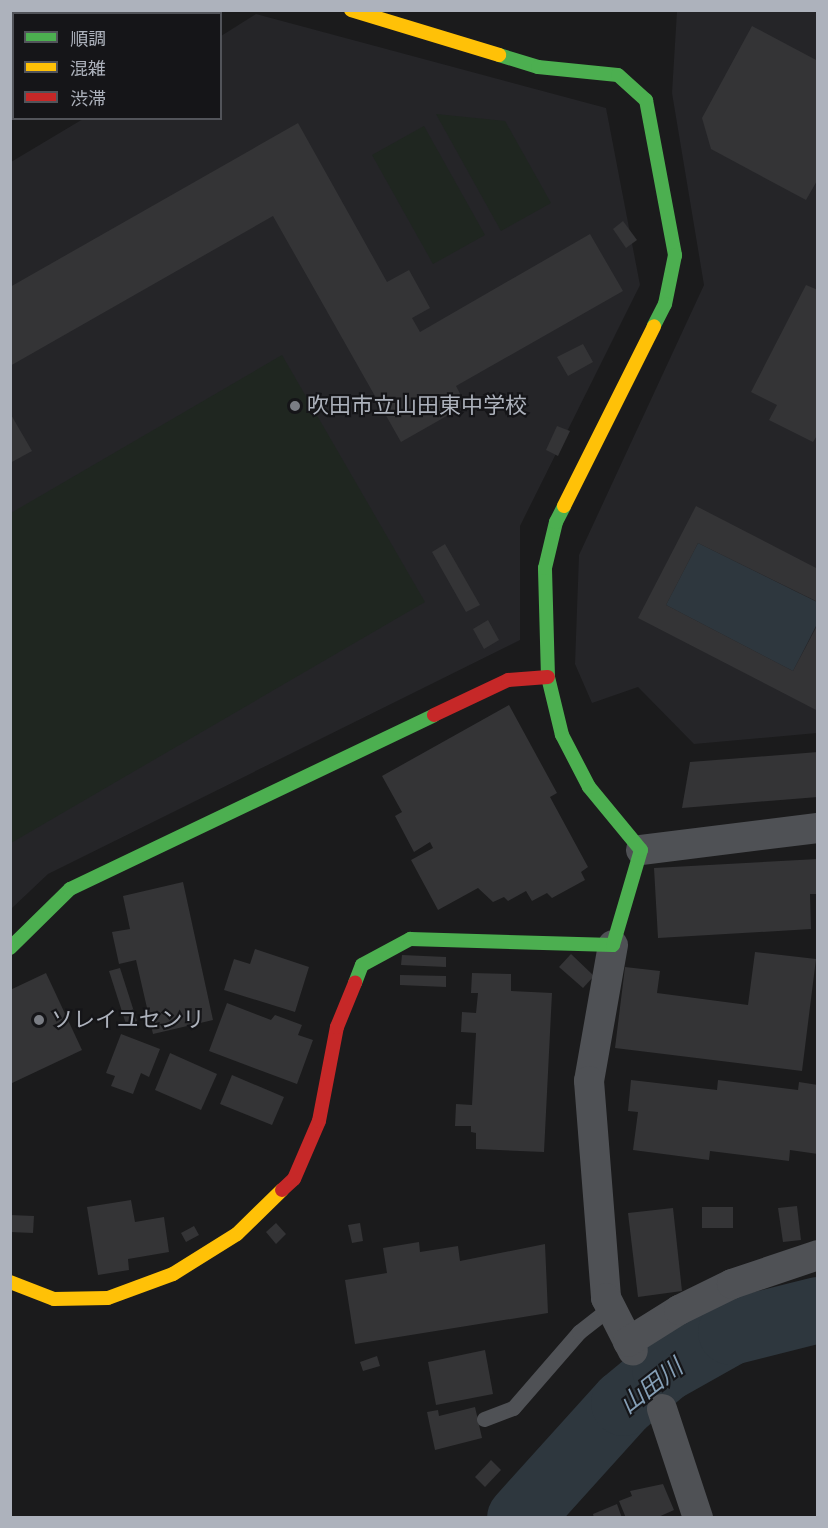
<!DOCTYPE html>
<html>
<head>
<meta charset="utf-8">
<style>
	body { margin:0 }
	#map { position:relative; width:828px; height:1528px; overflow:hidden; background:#1b1b1c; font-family:"PT Sans Narrow","Noto Sans JP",sans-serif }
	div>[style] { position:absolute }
	.built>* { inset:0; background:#252528 }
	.green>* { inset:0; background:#1f2620 }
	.water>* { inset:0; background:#2e373e }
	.river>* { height:66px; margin:-33px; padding:0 33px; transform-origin:33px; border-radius:33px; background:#2e373e }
	.building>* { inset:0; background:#343436 }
	.lane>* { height:15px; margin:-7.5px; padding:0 7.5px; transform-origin:7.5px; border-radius:7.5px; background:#4f5155 }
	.street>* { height:30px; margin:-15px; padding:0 15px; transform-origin:15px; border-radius:15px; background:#4f5155 }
	.fast>* { height:14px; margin:-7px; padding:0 7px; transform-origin:7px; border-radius:7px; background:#4caf50 }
	.slow>* { height:14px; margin:-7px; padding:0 7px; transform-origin:7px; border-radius:7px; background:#ffc107 }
	.jam>* { height:14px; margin:-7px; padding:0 7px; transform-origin:7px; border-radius:7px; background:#c62828 }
	.dots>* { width:16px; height:16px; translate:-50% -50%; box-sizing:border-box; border:3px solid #151518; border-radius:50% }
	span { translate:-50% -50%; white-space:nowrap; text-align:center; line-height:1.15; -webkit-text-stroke:4.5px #151518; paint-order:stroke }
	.poi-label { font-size:22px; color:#adb2bc }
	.left { translate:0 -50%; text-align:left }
	.water-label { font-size:24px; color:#859fb6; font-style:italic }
	.frame { position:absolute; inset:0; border:12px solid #adb2bc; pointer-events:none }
	.legend { position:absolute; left:12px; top:12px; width:210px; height:108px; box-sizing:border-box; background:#151518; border:2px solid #52545a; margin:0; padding:8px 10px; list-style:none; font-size:18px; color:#adb2bc }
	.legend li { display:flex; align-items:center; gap:12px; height:30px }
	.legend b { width:30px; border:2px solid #52545a }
</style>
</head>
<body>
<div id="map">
	<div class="built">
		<i style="clip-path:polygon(677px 11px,817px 11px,817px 733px,694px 744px,638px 687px,592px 703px,575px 664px,579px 555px,704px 285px,672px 93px)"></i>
		<i style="clip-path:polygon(256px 14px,606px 108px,640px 285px,520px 526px,520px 640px,48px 874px,11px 909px,11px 162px,83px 119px,220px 118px,221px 36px)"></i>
	</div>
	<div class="green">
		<i style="clip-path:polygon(436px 114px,505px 121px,551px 203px,501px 231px)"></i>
		<i style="clip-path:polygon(424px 126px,485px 235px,433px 264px,372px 155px)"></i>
		<i style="clip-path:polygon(282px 355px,425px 602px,11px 843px,11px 513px)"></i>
	</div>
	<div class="water">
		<i style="clip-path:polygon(698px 543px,817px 602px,817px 624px,793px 671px,666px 605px)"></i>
	</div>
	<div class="river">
		<i style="left:520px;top:1518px;width:155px;rotate:-47.9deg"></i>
		<i style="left:624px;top:1403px;width:53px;rotate:-39.7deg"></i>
		<i style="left:665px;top:1369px;width:76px;rotate:-29.3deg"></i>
		<i style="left:731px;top:1332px;width:90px;rotate:-14.2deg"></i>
	</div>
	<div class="building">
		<i style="clip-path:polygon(10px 10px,58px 10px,60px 14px,14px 14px,10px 47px)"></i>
		<i style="clip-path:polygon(752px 26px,818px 61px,818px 179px,806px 200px,711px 149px,702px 118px)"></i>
		<i style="clip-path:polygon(298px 123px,387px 282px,409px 270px,430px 308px,412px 318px,420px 332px,590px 234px,623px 291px,456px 386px,466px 405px,401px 442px,273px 216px,10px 366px,10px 287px)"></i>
		<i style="clip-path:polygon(623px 221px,637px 240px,626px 248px,613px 229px)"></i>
		<i style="clip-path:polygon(806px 285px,818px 290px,818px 434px,813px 442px,769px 420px,777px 405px,751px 392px)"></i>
		<i style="clip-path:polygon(583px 344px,593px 362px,568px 376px,557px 357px)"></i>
		<i style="clip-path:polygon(10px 413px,32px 451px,10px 463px)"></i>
		<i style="clip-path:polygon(557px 426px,570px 431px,558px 456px,546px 450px)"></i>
		<i style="clip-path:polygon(696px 506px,818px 569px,818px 602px,698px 543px,666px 605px,793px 671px,818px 624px,818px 711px,638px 618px)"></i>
		<i style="clip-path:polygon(445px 544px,480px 605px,466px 612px,432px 552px)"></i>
		<i style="clip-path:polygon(488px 620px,499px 640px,484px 649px,473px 629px)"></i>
		<i style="clip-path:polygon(509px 705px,557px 793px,550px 797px,588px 867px,581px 872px,585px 880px,552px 898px,547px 893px,532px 901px,526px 891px,508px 901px,504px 897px,493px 902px,478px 888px,438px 910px,411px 860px,433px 848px,430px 842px,414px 852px,395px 816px,402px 812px,382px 776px)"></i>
		<i style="clip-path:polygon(818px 752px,818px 797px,682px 808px,690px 762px)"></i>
		<i style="clip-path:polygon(818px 859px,818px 894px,810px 894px,811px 929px,658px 938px,654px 868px)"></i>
		<i style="clip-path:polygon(183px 882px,213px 1020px,153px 1034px,136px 960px,119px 964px,112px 932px,130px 929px,123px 896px)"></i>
		<i style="clip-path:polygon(255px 949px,309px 967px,295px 1012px,224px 990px,234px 959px,250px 964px)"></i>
		<i style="clip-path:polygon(755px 952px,816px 959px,802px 1071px,615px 1048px,625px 967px,660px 971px,657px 993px,748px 1005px)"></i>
		<i style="clip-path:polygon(571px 954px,594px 976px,583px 988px,559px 967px)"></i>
		<i style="clip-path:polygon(402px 955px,446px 957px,446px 967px,401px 965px)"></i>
		<i style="clip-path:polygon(120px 968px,137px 1021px,126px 1024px,109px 971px)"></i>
		<i style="clip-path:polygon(46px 973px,82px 1050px,10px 1084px,10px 990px)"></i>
		<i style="clip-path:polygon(472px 973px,511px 974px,511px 991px,552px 993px,544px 1152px,476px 1149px,476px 1133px,471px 1132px,471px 1126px,455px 1126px,456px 1104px,472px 1105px,476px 1033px,461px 1032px,462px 1012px,476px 1013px,478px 993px,471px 993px)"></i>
		<i style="clip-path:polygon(400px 975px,446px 976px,446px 987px,400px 985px)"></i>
		<i style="clip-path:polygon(227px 1003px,271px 1020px,275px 1015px,302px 1025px,298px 1035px,313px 1040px,297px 1084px,209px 1051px)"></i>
		<i style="clip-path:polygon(121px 1034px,160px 1049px,149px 1077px,141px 1073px,133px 1094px,111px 1086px,115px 1076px,106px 1073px)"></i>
		<i style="clip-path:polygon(170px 1053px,217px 1074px,201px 1110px,155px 1090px)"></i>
		<i style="clip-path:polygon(232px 1075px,284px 1097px,272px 1125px,220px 1104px)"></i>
		<i style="clip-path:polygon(631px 1080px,717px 1090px,718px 1080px,798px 1090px,799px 1082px,818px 1085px,818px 1154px,790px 1150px,789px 1161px,710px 1151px,709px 1160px,633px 1150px,638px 1112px,628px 1111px)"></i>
		<i style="clip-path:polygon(131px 1200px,135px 1222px,164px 1217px,169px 1252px,128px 1259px,129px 1270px,98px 1275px,87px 1207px)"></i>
		<i style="clip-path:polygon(797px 1206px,801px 1240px,783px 1242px,778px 1208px)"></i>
		<i style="clip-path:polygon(702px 1207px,733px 1207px,733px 1228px,702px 1228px)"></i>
		<i style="clip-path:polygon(673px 1208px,682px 1291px,638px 1297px,628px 1213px)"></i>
		<i style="clip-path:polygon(10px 1215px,34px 1216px,33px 1233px,10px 1232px)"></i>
		<i style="clip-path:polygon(276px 1223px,286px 1234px,276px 1244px,266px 1232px)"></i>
		<i style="clip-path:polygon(360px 1223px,363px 1241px,352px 1243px,348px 1225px)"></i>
		<i style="clip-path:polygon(194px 1226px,199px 1235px,186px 1242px,181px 1233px)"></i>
		<i style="clip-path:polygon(419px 1242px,420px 1252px,458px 1246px,460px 1261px,545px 1244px,548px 1313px,355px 1344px,345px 1280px,387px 1273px,383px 1248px)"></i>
		<i style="clip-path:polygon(485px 1350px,493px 1394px,436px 1405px,428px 1362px)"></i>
		<i style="clip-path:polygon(377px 1356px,380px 1366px,363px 1371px,360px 1362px)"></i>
		<i style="clip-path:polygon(475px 1407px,482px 1438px,435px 1450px,427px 1412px,438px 1410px,439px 1416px)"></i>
		<i style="clip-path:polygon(491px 1460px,501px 1470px,485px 1487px,475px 1477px)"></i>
		<i style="clip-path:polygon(663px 1484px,674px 1510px,656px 1518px,626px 1518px,619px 1501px,632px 1496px,630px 1491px)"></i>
		<i style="clip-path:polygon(617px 1504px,622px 1518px,594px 1518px,593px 1514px)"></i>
	</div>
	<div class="lane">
		<i style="left:484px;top:1419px;width:31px;rotate:-21deg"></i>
		<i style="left:513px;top:1408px;width:101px;rotate:-49deg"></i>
		<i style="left:579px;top:1332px;width:41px;rotate:-38deg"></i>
	</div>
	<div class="street">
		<i style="left:641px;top:850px;width:178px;rotate:-7.1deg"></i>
		<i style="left:613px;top:945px;width:138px;rotate:100deg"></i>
		<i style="left:589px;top:1081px;width:218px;rotate:85.5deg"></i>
		<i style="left:606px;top:1298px;width:59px;rotate:63deg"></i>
		<i style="left:628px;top:1342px;width:60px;rotate:-32.1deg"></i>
		<i style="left:679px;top:1310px;width:59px;rotate:-26.1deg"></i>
		<i style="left:732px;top:1284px;width:91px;rotate:-18.6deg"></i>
		<i style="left:662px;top:1409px;width:115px;rotate:71.7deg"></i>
	</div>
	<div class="fast">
		<i style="left:499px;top:55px;width:41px;rotate:17.1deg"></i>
		<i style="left:538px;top:67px;width:80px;rotate:5.7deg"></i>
		<i style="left:618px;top:75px;width:38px;rotate:42deg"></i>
		<i style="left:646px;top:100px;width:158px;rotate:79.4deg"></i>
		<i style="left:675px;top:255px;width:50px;rotate:101.5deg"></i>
		<i style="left:665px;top:304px;width:25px;rotate:117deg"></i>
		<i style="left:10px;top:948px;width:84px;rotate:-44.5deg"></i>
		<i style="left:70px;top:889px;width:403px;rotate:-25.5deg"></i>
		<i style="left:355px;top:983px;width:19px;rotate:-69deg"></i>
		<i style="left:362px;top:965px;width:55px;rotate:-28.4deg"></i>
		<i style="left:410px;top:939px;width:203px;rotate:1.7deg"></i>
		<i style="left:613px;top:945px;width:99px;rotate:-73.6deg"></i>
		<i style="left:641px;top:850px;width:82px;rotate:-129.5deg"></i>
		<i style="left:589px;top:787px;width:59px;rotate:-117.4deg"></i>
		<i style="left:562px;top:735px;width:60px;rotate:-103.6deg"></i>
		<i style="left:548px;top:677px;width:109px;rotate:-91.6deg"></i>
		<i style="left:545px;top:568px;width:47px;rotate:-76.6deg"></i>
		<i style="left:556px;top:522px;width:18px;rotate:-63deg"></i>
	</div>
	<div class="slow">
		<i style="left:351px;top:10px;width:155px;rotate:16.9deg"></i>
		<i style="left:564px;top:506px;width:201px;rotate:-63.4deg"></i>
		<i style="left:10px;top:1282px;width:47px;rotate:21.1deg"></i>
		<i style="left:54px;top:1299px;width:54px;rotate:-1.1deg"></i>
		<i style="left:108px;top:1298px;width:69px;rotate:-20.3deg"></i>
		<i style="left:173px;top:1274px;width:75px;rotate:-32deg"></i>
		<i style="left:237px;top:1234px;width:63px;rotate:-44.4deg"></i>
	</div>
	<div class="jam">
		<i style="left:434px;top:715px;width:82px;rotate:-25.3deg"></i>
		<i style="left:508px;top:680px;width:40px;rotate:-4.3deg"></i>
		<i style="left:282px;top:1190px;width:16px;rotate:-43deg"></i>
		<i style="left:294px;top:1179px;width:63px;rotate:-66.7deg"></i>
		<i style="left:319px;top:1121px;width:96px;rotate:-79.2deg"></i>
		<i style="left:337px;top:1027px;width:48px;rotate:-67.8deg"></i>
	</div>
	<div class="dots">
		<i style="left:295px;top:406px;background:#7a7d84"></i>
		<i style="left:39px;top:1020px;background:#7a7d84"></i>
	</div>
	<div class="poi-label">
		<span class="left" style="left:307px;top:406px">吹田市立山田東中学校</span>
		<span class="left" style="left:51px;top:1020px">ソレイユセンリ</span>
	</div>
	<div class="water-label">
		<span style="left:651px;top:1386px;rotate:-38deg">山田川</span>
	</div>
	<div class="frame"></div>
	<ul class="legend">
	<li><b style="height:8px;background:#4caf50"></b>順調</li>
	<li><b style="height:8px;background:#ffc107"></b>混雑</li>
	<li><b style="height:8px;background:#c62828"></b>渋滞</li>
	</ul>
</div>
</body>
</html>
